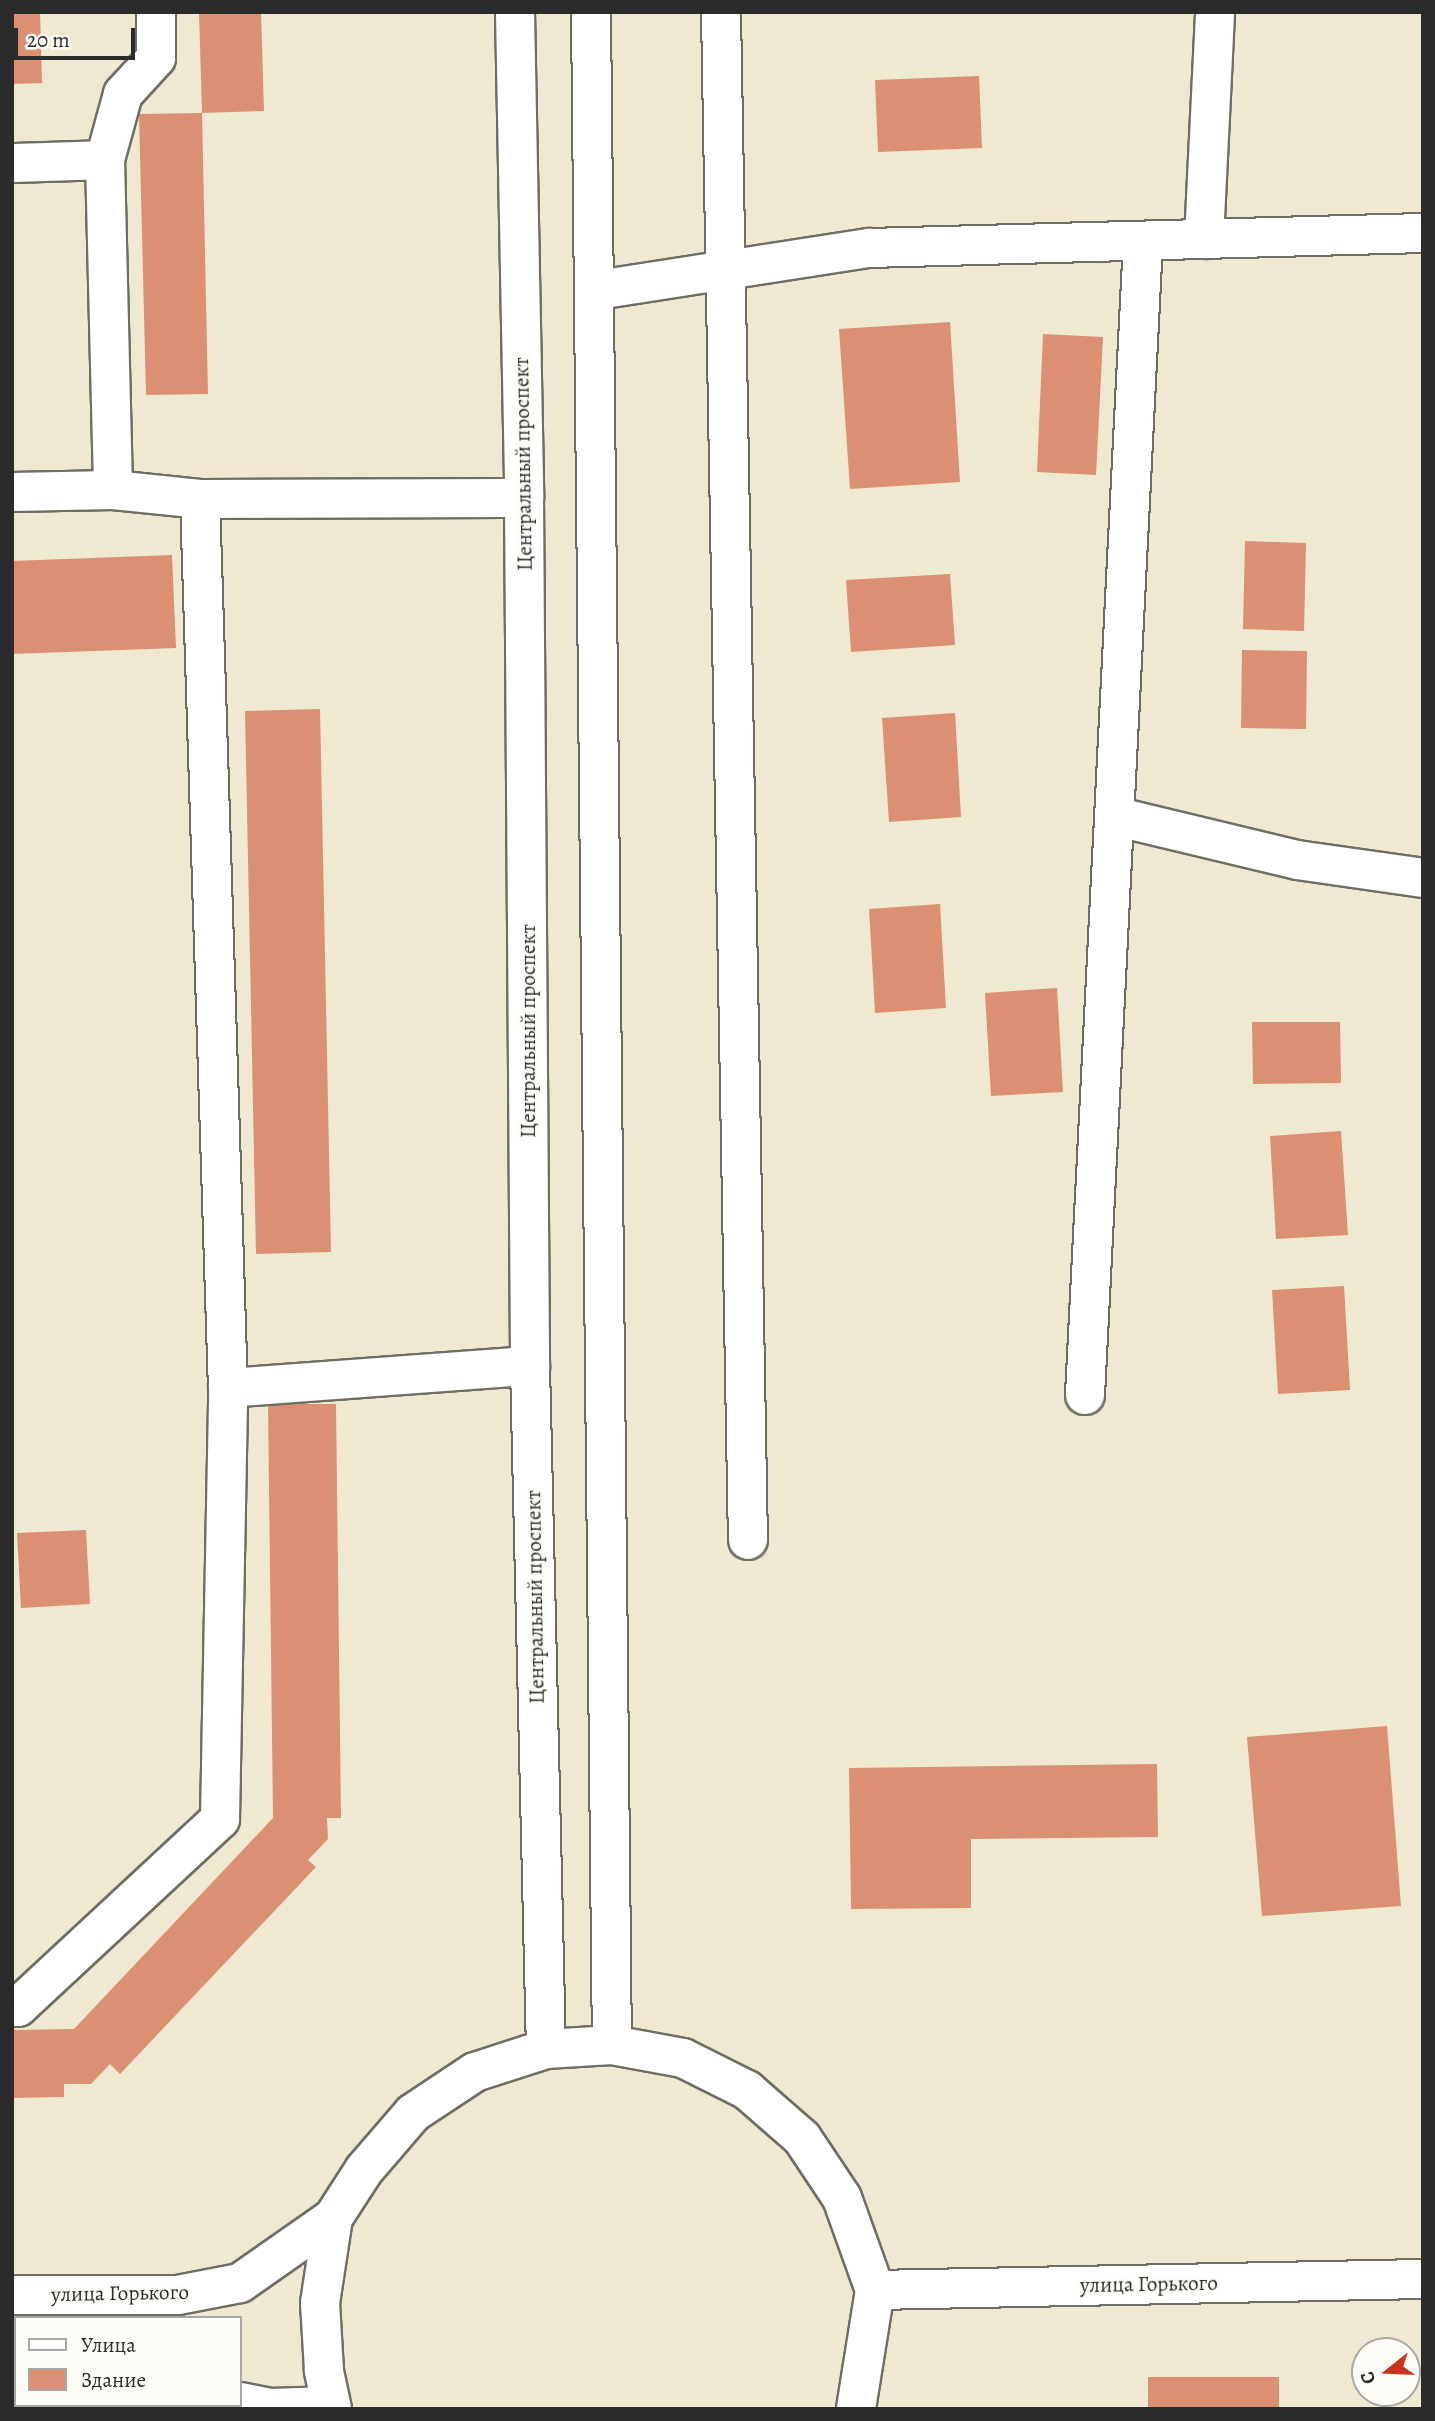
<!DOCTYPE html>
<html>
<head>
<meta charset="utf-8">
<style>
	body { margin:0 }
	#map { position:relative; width:1435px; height:2421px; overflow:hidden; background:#eee9d0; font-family:Alegreya,serif }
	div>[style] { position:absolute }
	.building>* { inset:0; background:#dc9073 }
	.roads { filter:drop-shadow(2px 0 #6f6e65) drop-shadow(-2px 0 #6f6e65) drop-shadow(0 2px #6f6e65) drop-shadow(0 -2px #6f6e65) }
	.minor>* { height:38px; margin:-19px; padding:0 19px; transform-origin:19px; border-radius:19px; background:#fff }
	.major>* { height:38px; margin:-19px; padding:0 19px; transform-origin:19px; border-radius:19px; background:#fff }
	span { translate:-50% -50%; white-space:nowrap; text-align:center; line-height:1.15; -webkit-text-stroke:6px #fdfcf7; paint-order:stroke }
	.street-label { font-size:21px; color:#2b2b2b }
	.frame { position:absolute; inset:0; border:14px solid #2b2b2b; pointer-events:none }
	.legend { position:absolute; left:14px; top:2316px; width:228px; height:91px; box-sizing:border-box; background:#fdfcf7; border:2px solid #a9a8a5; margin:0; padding:9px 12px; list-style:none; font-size:21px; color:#2b2b2b }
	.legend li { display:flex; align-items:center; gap:14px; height:35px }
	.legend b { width:35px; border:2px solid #a9a8a5 }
	.north { position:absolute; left:1351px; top:2337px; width:70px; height:70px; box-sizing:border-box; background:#fdfcf7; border:2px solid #a9a8a5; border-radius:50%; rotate:252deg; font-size:19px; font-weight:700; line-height:28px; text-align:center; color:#2b2b2b }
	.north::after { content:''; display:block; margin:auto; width:24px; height:32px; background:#c8321e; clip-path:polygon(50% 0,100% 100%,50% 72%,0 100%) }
	.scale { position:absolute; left:14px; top:28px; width:121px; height:32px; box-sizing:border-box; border:4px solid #2b2b2b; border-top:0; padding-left:9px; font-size:21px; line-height:24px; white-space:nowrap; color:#2b2b2b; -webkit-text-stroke:5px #fdfcf7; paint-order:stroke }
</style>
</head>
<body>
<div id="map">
	<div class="building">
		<i style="clip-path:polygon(12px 12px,40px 12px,42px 83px,12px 84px)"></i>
		<i style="clip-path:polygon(199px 12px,261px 12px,264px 111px,202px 113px)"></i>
		<i style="clip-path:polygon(979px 76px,982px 148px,878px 152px,875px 80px)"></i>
		<i style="clip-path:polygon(202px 113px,208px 394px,146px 395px,139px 114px)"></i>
		<i style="clip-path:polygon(950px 322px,960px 482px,850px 489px,839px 329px)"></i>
		<i style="clip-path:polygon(1043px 334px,1103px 337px,1096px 475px,1037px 472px)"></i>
		<i style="clip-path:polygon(1245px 541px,1306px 543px,1304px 631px,1243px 629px)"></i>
		<i style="clip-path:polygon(172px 555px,176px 648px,12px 654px,12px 561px)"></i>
		<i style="clip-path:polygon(950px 574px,955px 645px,851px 652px,846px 580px)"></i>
		<i style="clip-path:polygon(1242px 650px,1307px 651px,1306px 729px,1241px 728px)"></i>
		<i style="clip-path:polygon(320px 709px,331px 1252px,256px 1254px,245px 711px)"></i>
		<i style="clip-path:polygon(955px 713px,961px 817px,889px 822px,882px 718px)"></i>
		<i style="clip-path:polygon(940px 904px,946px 1008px,875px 1013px,869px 909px)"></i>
		<i style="clip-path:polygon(1057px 988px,1063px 1092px,991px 1096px,985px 993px)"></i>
		<i style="clip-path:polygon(1252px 1022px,1340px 1022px,1341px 1083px,1253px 1084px)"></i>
		<i style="clip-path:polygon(1341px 1131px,1348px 1235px,1276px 1239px,1270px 1136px)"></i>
		<i style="clip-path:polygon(1344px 1286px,1350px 1390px,1278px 1394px,1272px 1290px)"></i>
		<i style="clip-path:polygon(268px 1404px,336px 1404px,341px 1818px,327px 1818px,328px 1839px,308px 1860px,316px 1867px,120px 2074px,110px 2064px,91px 2084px,64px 2084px,64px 2097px,12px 2098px,12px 2030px,74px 2029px,273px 1818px)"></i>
		<i style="clip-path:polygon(86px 1530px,90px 1604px,21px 1608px,17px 1533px)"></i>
		<i style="clip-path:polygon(1387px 1726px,1401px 1906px,1262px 1916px,1247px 1737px)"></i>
		<i style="clip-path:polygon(1157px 1764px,1158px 1837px,971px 1839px,971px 1908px,851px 1909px,849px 1768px)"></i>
		<i style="clip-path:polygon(1148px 2377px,1279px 2377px,1279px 2409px,1148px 2409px)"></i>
	</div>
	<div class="roads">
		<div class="minor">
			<i style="left:156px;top:12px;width:46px;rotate:90deg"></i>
			<i style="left:156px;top:58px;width:49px;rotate:132.5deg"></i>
			<i style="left:123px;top:94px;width:68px;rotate:105.3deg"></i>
			<i style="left:105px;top:160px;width:330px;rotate:88.6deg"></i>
			<i style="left:113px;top:490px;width:87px;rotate:5.9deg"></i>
			<i style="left:200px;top:499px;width:324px;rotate:-0.2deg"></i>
			<i style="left:515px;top:12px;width:486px;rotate:88.9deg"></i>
			<i style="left:524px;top:498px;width:868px;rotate:89.6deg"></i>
			<i style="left:530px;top:1366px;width:683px;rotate:88.66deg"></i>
			<i style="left:591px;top:12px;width:2033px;rotate:89.41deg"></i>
			<i style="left:721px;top:12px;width:1528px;rotate:88.99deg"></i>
			<i style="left:12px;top:163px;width:93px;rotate:-1.8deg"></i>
			<i style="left:1204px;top:239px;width:227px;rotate:-87.2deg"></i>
			<i style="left:597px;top:290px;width:275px;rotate:-8.8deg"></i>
			<i style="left:869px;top:248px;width:554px;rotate:-1.55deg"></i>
			<i style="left:12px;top:492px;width:101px;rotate:-1.1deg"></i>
			<i style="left:200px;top:499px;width:889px;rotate:88.2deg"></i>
			<i style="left:228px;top:1388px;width:303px;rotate:-4.2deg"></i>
			<i style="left:1114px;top:816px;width:188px;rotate:13.5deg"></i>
			<i style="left:1297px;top:860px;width:127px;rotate:8.1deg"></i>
			<i style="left:1085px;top:1395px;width:1155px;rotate:-87.12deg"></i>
			<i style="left:12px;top:2007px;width:6px"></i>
			<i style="left:18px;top:2007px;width:276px;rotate:-42.9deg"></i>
			<i style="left:220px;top:1819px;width:431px;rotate:-88.9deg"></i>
		</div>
		<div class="major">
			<i style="left:875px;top:2290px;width:548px;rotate:-1.15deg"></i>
			<i style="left:12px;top:2295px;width:166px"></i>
			<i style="left:178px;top:2295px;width:63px;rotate:-11deg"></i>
			<i style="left:240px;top:2283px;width:113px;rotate:-35deg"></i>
			<i style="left:12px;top:2387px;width:4px"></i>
			<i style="left:240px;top:2402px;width:32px;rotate:11deg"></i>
			<i style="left:271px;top:2408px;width:60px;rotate:-1.9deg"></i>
			<i style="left:332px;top:2409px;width:40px;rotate:-102deg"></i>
			<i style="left:324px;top:2370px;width:67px;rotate:-93.4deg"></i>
			<i style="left:320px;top:2303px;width:86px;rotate:-81.3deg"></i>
			<i style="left:333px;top:2218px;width:57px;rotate:-57.1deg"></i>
			<i style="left:364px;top:2170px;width:75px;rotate:-49.3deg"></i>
			<i style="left:413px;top:2113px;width:74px;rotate:-33.5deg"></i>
			<i style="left:475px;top:2072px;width:75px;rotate:-17.9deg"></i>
			<i style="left:546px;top:2049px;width:66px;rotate:-3.5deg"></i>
			<i style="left:612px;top:2045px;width:72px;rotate:10.4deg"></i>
			<i style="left:683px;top:2058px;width:72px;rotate:26.6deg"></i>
			<i style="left:747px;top:2090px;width:73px;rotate:41.1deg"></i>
			<i style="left:802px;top:2138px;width:72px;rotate:56.3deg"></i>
			<i style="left:842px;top:2198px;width:98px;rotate:70.3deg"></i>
			<i style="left:875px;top:2290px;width:121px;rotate:99.1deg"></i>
		</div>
	</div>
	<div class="street-label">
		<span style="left:523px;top:464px;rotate:-91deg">Центральный проспект</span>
		<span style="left:528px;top:1031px;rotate:-90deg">Центральный проспект</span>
		<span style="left:535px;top:1597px;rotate:-91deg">Центральный проспект</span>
		<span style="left:1149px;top:2284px;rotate:-1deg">улица Горького</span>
		<span style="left:120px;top:2293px;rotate:-1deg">улица Горького</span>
	</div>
	<div class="frame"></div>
	<ul class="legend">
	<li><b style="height:9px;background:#fff"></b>Улица</li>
	<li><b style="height:19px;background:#dc9073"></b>Здание</li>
	</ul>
	<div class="north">С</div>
	<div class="scale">20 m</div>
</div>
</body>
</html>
